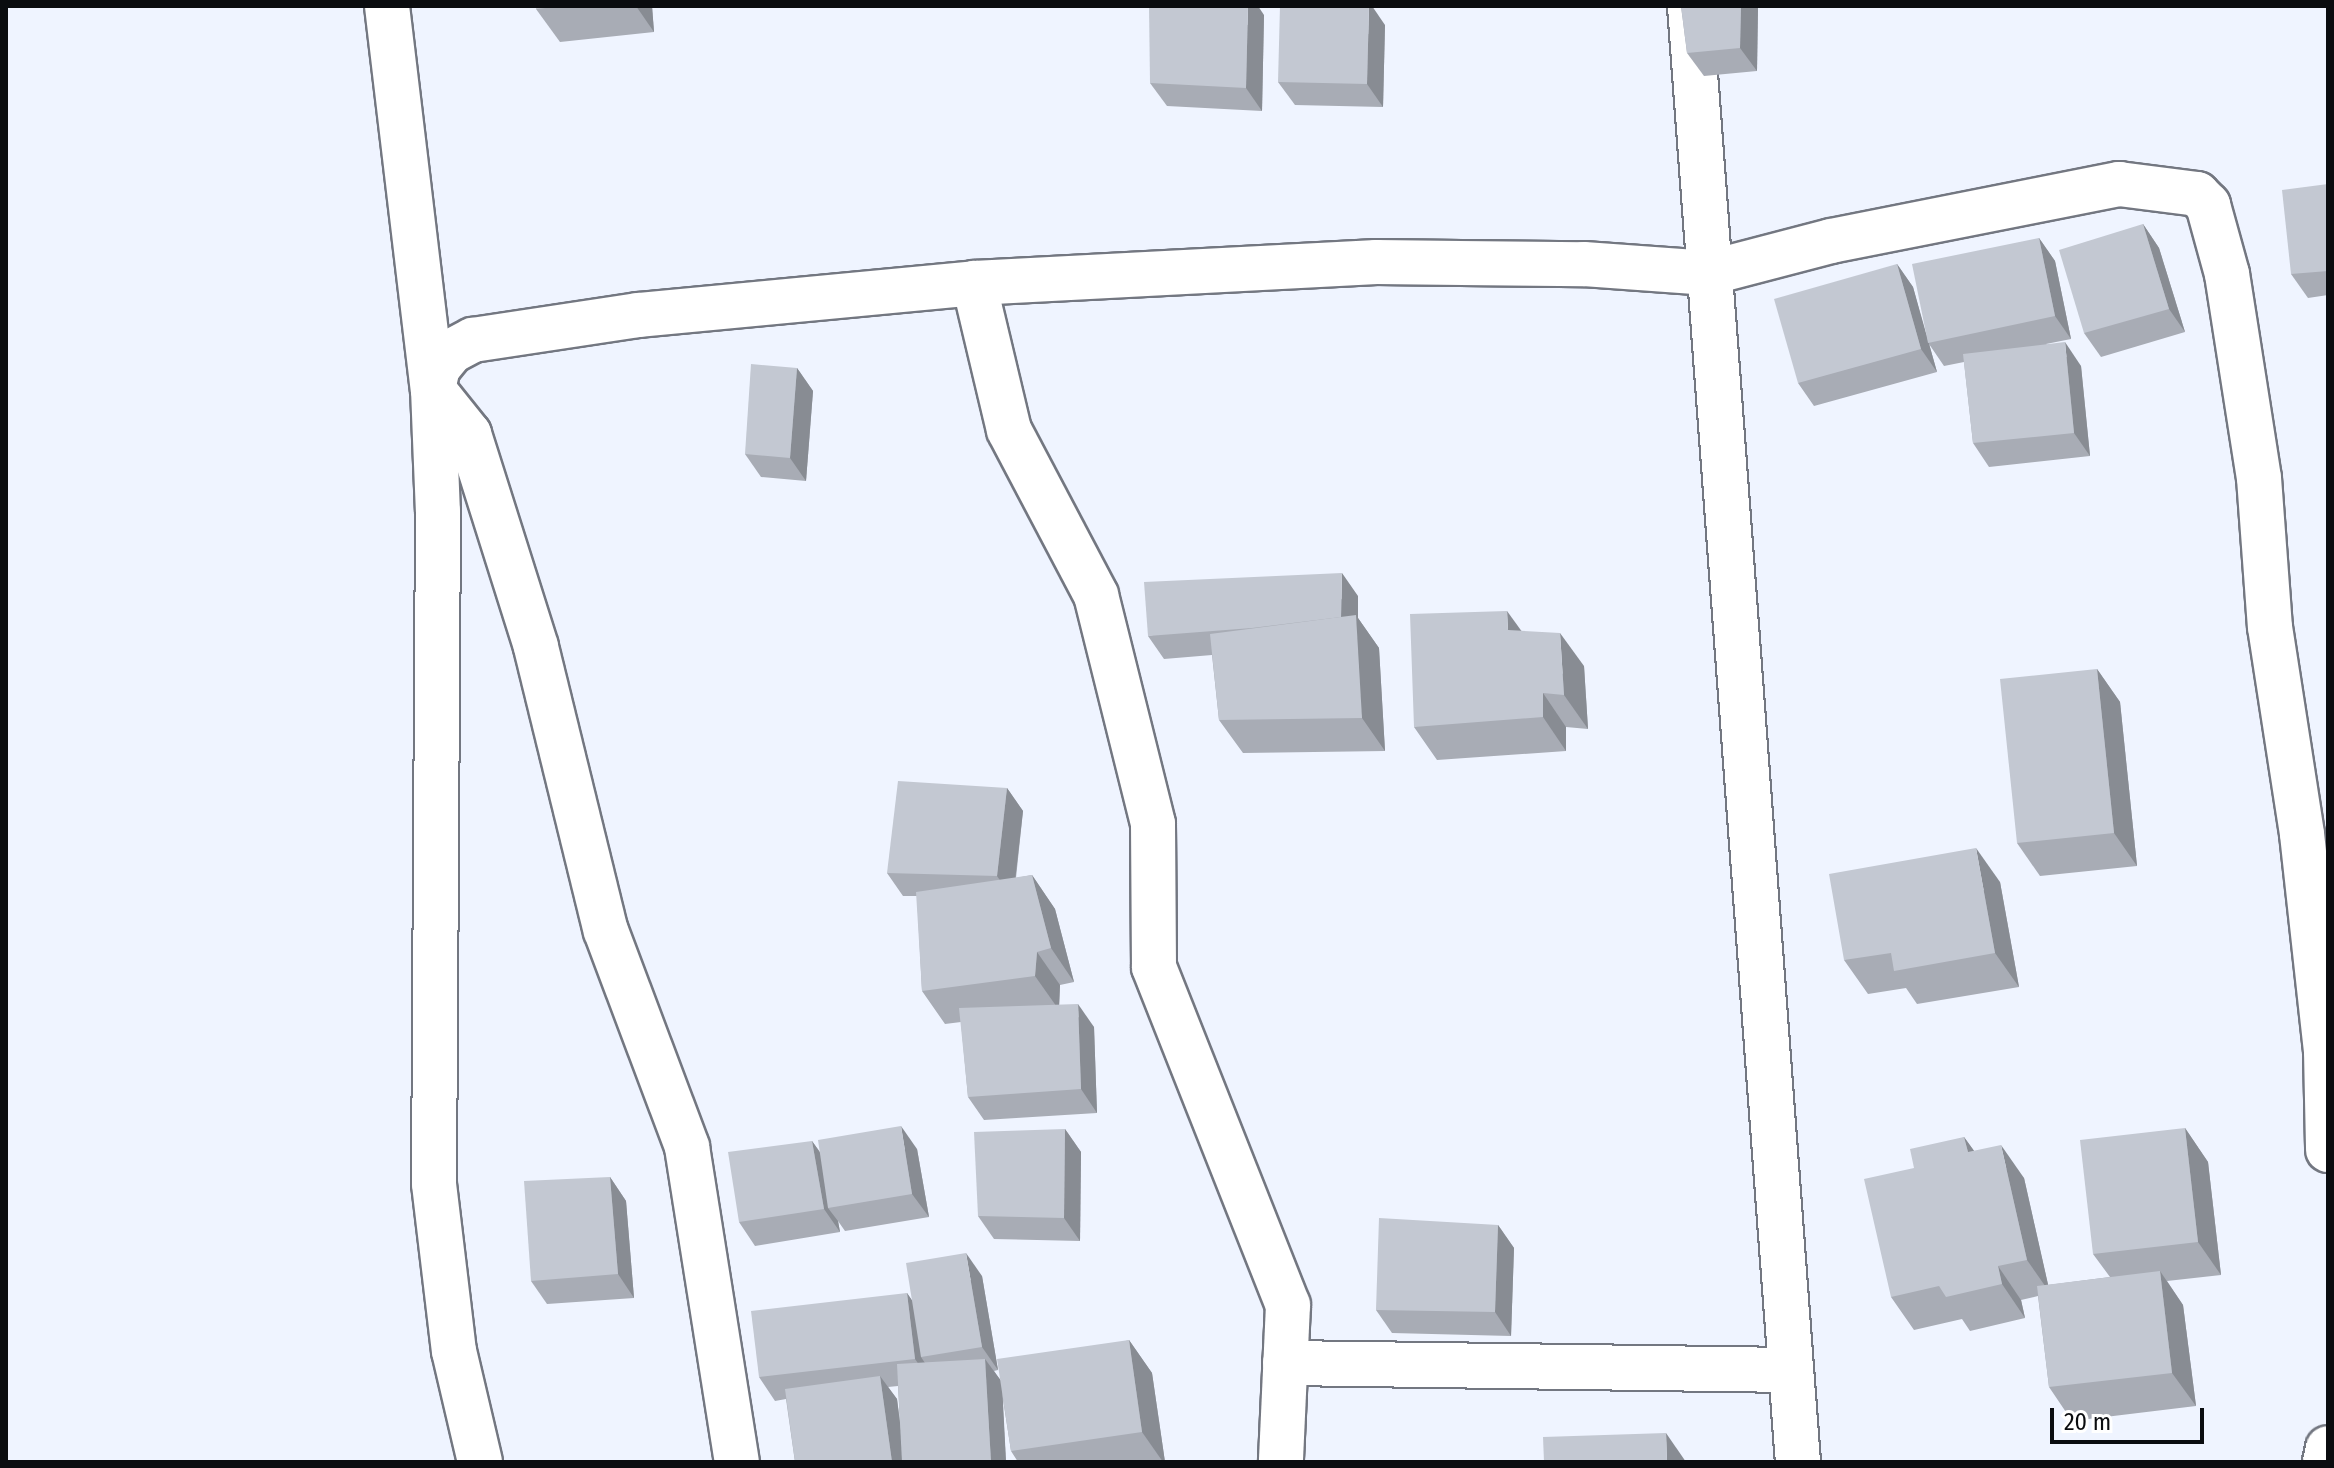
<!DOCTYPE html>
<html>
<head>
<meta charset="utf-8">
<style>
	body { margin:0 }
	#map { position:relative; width:2334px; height:1468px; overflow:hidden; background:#eff4ff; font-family:"Fira Sans Condensed",sans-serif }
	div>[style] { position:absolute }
	.roads { filter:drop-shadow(2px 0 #737781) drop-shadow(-2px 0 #737781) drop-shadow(0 2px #737781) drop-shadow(0 -2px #737781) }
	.minor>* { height:44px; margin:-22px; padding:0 22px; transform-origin:22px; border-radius:22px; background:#fff }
	.wall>* { inset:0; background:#a8acb5 }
	.shaded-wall>* { inset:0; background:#888c93 }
	.building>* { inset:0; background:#c3c8d2 }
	span { translate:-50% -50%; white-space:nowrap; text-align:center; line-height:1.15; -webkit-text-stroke:7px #fff; paint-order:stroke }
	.frame { position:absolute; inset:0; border:8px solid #0a0c0f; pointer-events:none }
	.scale { position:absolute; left:2050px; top:1408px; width:154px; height:36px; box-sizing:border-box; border:4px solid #0a0c0f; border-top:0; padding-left:10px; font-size:24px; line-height:28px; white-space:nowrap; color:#0a0c0f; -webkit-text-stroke:6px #fff; paint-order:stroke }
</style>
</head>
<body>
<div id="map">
	<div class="roads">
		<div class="minor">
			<i style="left:387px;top:6px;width:386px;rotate:83.2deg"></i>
			<i style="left:433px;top:389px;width:122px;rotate:87.7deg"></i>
			<i style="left:438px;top:511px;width:673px;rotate:90.34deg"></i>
			<i style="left:434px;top:1184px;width:168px;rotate:83.2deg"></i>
			<i style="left:454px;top:1351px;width:114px;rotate:76.8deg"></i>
			<i style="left:1690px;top:6px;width:1460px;rotate:85.76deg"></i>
			<i style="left:974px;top:283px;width:151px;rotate:76.6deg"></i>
			<i style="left:1009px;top:430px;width:187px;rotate:62.2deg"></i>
			<i style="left:1096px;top:595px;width:236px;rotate:76deg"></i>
			<i style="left:1153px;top:824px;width:143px;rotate:89.6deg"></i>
			<i style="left:1154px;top:967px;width:364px;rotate:68.4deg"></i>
			<i style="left:1288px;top:1305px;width:157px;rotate:92.6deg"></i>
			<i style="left:433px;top:389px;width:22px;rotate:-77deg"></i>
			<i style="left:438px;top:368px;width:22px;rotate:-51deg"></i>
			<i style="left:452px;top:351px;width:24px;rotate:-28deg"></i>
			<i style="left:473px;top:340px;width:167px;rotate:-8.6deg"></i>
			<i style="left:638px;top:315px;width:338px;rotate:-5.4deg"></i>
			<i style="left:974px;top:283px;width:403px;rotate:-3deg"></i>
			<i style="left:1376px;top:262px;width:208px;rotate:0.6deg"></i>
			<i style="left:1584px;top:264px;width:125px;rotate:4.1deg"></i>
			<i style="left:1709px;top:273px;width:126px;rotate:-14.7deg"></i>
			<i style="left:1831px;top:241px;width:294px;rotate:-11.2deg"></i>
			<i style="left:2119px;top:184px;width:79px;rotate:7.3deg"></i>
			<i style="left:2197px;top:194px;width:16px;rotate:45deg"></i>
			<i style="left:2208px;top:205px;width:72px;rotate:74.6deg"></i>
			<i style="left:2227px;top:274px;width:206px;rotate:81.1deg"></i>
			<i style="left:2259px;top:478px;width:149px;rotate:85.8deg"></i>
			<i style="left:2270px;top:627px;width:209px;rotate:81.2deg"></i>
			<i style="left:2302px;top:834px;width:218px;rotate:83.7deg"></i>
			<i style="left:2326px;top:1051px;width:99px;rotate:88.8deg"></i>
			<i style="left:433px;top:389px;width:58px;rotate:51.3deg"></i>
			<i style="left:469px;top:434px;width:223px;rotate:72.5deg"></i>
			<i style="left:536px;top:647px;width:292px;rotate:76.2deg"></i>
			<i style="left:606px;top:931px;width:231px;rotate:69.4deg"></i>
			<i style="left:687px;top:1147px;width:319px;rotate:81deg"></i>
			<i style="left:1285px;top:1363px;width:506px;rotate:0.79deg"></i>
			<i style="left:2325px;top:1462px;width:14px;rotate:-78deg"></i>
		</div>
	</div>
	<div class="wall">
		<i style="clip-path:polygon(536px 6px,652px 6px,654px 32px,560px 42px,536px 9px)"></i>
		<i style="clip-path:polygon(1681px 6px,1758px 6px,1757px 71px,1704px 76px,1687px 53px)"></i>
		<i style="clip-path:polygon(1264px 15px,1262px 111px,1167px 106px,1150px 83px)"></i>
		<i style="clip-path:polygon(1385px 25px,1383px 107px,1295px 105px,1278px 82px)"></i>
		<i style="clip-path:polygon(2328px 184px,2328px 295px,2308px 298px,2291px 274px)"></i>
		<i style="clip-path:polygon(2143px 224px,2159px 248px,2185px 332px,2101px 357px,2084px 333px)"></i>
		<i style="clip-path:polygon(2039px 238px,2055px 261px,2071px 339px,2046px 344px,2081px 366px,2090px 456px,1989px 467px,1973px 443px,1964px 362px,1944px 366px,1929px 344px,1937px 372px,1814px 406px,1798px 383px,1897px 264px,1913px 287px,1926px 335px)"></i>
		<i style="clip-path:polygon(797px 368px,813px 391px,806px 481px,761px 477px,745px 454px)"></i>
		<i style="clip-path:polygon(1358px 596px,1358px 618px,1379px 648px,1385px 751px,1243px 753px,1219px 720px,1212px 655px,1164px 659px,1148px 636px)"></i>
		<i style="clip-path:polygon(1584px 666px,1588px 729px,1566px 727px,1566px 751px,1437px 760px,1414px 727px)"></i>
		<i style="clip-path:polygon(2097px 669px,2120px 702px,2137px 866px,2040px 876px,2017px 843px)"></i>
		<i style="clip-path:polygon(1007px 788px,1023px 811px,1016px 878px,1032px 875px,1055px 909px,1074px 982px,1060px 985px,1059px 1005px,1094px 1027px,1097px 1113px,984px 1120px,968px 1097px,961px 1022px,945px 1024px,922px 991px,917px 896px,903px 896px,887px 873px)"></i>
		<i style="clip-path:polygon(2000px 882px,2019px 987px,1917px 1004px,1906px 988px,1868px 994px,1844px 960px)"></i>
		<i style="clip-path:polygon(2185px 1128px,2208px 1162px,2221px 1275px,2167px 1281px,2183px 1305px,2196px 1406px,2072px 1421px,2049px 1387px,2038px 1296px,2021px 1300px,2025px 1318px,1970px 1331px,1962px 1319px,1914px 1330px,1891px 1297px,1914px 1168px,1964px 1137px,1974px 1151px,2024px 1178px,2048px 1285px,2110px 1277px,2093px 1254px)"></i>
		<i style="clip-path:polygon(1065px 1129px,1081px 1152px,1080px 1241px,994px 1239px,978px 1216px)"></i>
		<i style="clip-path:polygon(812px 1141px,820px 1152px,917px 1149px,929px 1217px,845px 1231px,838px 1221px,840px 1232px,755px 1246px,739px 1222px)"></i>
		<i style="clip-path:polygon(610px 1177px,626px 1201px,634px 1298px,547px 1304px,531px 1281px)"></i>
		<i style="clip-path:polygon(1498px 1225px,1514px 1248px,1511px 1336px,1392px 1333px,1376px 1310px)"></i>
		<i style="clip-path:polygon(evenodd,982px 1276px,998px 1370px,994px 1371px,1000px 1380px,1129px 1340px,1152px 1373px,1165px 1462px,1018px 1462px,1011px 1451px,1002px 1393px,1006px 1462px,795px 1462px,786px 1399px,775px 1401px,759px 1377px,907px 1293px,912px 1301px,982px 1276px,898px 1386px,900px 1423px,897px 1399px,888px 1387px,898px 1386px)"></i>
	</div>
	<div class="shaded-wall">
		<i style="clip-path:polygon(636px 6px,652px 6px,654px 32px)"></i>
		<i style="clip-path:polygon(1248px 6px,1258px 6px,1264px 15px,1262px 111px,1246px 88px)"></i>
		<i style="clip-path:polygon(1369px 6px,1372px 6px,1385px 25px,1383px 107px,1367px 84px)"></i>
		<i style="clip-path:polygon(1741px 6px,1758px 6px,1757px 71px,1740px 48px)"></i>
		<i style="clip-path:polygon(2143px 224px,2159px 248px,2185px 332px,2169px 309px)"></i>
		<i style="clip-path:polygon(2039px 238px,2055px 261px,2071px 339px,2055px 316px)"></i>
		<i style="clip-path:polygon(1897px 264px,1913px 287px,1937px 372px,1921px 349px)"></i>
		<i style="clip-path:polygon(2065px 342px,2081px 366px,2090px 456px,2074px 433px)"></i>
		<i style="clip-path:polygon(797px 368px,813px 391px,806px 481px,790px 458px)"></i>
		<i style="clip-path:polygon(1342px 573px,1358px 596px,1358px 618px,1379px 648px,1385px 751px,1362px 718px,1341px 622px)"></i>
		<i style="clip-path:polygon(1507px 611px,1531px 644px,1508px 630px)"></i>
		<i style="clip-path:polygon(1560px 633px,1584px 666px,1588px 729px,1564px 695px)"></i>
		<i style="clip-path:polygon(2097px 669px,2120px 702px,2137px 866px,2114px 833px)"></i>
		<i style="clip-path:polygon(1543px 693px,1566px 727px,1566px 751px,1543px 717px)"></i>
		<i style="clip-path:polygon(1007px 788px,1023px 811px,1013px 899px,997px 876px)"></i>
		<i style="clip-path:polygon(1976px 848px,2000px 882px,2019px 987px,1995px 953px)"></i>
		<i style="clip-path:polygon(1032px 875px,1055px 909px,1074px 982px,1051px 948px)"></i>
		<i style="clip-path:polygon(1037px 952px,1060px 985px,1059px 1010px,1035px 976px)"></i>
		<i style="clip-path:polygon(1078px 1004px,1094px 1027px,1097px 1113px,1081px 1089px)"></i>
		<i style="clip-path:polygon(901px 1126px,917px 1149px,929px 1217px,912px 1194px)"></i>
		<i style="clip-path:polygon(2185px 1128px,2208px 1162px,2221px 1275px,2198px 1242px)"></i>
		<i style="clip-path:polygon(1065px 1129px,1081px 1152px,1080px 1241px,1064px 1218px)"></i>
		<i style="clip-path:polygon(1964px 1137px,1988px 1170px,1968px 1152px)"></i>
		<i style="clip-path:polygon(812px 1141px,828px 1164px,828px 1208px,838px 1221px,840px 1232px,824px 1209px)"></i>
		<i style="clip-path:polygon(2001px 1145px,2024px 1178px,2050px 1293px,2027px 1260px)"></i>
		<i style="clip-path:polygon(610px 1177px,626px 1201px,634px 1298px,618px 1274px)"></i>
		<i style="clip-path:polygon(1498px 1225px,1514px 1248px,1511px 1336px,1495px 1312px)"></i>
		<i style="clip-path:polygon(966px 1253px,982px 1276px,998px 1370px,982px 1347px)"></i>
		<i style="clip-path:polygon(1998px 1266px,2021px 1300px,2025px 1318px,2002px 1284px)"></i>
		<i style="clip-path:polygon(2160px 1271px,2183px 1305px,2196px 1406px,2172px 1373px)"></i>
		<i style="clip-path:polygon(907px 1293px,923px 1316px,921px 1357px,929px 1369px,931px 1382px,915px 1359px)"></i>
		<i style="clip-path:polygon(1129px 1340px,1152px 1373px,1165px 1462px,1163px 1462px,1142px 1432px)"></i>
		<i style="clip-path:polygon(985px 1359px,1002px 1382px,1006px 1462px,991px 1462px)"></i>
		<i style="clip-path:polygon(880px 1376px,897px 1399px,905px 1462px,892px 1462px)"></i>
		<i style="clip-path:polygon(1666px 1433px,1686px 1462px,1667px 1462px)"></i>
	</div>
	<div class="building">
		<i style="clip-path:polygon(536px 6px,564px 6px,536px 9px)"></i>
		<i style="clip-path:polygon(1149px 6px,1248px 6px,1246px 88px,1150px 83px)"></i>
		<i style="clip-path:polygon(1280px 6px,1369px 6px,1367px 84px,1278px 82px)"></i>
		<i style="clip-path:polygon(1681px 6px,1741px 6px,1740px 48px,1687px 53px)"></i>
		<i style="clip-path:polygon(2328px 184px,2328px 271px,2291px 274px,2282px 190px)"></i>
		<i style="clip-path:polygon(2143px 224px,2169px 309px,2084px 333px,2059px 250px)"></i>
		<i style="clip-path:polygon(2039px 238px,2055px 316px,1928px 343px,1912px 264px)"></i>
		<i style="clip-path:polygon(1897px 264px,1921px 349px,1798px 383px,1774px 299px)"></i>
		<i style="clip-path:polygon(2065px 342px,2074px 433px,1973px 443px,1963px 354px)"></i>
		<i style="clip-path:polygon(751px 364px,797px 368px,790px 458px,745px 454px)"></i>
		<i style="clip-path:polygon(1342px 573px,1341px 617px,1252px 628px,1148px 636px,1144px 582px)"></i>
		<i style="clip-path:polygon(1507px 611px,1508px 630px,1560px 633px,1564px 695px,1543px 693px,1543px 717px,1414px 727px,1410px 614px)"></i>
		<i style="clip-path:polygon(1356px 615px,1362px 718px,1219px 720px,1210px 634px)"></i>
		<i style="clip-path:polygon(2097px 669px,2114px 833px,2017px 843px,2000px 679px)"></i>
		<i style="clip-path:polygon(898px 781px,1007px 788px,997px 876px,887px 873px)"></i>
		<i style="clip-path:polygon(1976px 848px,1995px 953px,1894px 971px,1891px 953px,1844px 960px,1829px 874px)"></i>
		<i style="clip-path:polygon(1032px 875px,1051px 948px,1037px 952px,1035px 976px,922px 991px,916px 892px)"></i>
		<i style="clip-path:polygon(1078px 1004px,1081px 1089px,968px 1097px,959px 1008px)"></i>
		<i style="clip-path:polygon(901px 1126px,912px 1194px,828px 1208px,818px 1140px)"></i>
		<i style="clip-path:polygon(2185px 1128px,2198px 1242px,2093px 1254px,2080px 1140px)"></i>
		<i style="clip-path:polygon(1065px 1129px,1064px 1218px,978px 1216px,974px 1132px)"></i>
		<i style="clip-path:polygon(1964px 1137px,1968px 1152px,2001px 1145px,2027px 1260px,1998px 1266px,2002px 1284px,1946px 1297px,1939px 1286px,1891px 1297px,1864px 1179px,1914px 1168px,1910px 1149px)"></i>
		<i style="clip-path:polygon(812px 1141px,824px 1209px,739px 1222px,728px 1152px)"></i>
		<i style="clip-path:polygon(610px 1177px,618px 1274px,531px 1281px,524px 1181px)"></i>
		<i style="clip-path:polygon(1379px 1218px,1498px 1225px,1495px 1312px,1376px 1310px)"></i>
		<i style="clip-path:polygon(966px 1253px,982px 1347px,921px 1357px,906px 1263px)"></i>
		<i style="clip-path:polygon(2160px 1271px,2172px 1373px,2049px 1387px,2037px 1286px)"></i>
		<i style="clip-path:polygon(907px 1293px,915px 1359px,759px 1377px,751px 1311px)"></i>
		<i style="clip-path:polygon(1129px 1340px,1142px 1432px,1011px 1451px,997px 1359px)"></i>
		<i style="clip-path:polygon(985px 1359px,991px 1462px,902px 1462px,897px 1364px)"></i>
		<i style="clip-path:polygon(880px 1376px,892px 1462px,795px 1462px,785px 1389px)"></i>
		<i style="clip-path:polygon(1666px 1433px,1667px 1462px,1544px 1462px,1543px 1437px)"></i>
	</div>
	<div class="frame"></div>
	<div class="scale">20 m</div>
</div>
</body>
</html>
